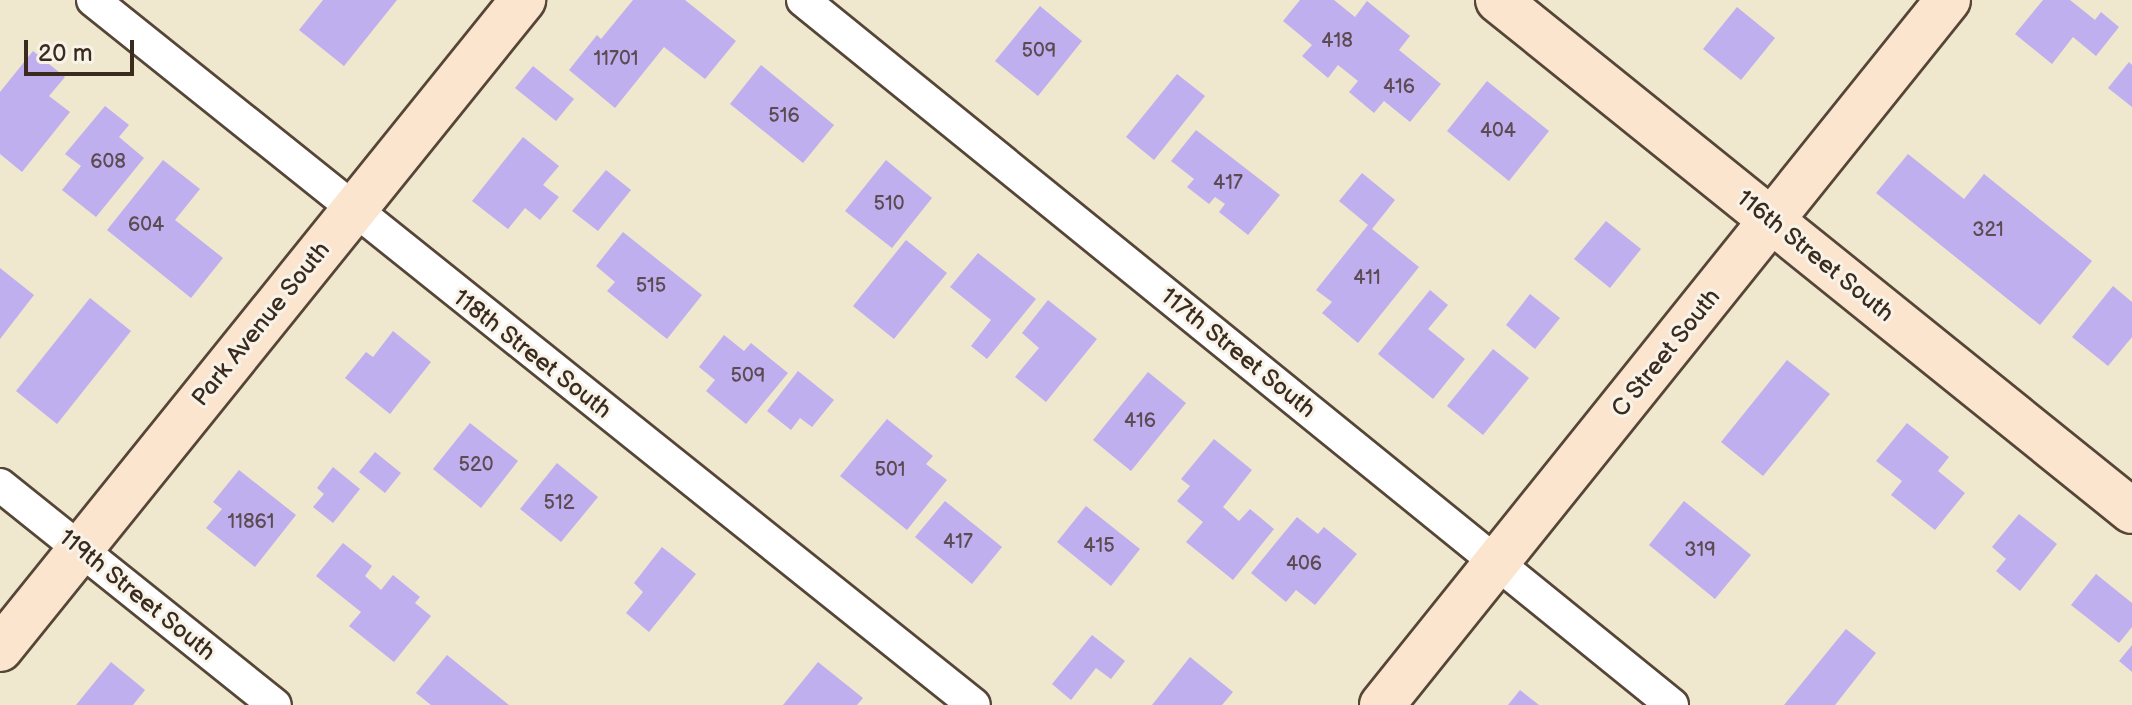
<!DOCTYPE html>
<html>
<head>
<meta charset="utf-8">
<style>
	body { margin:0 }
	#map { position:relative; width:2132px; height:705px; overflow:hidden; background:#efe7ce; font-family:"Balsamiq Sans",sans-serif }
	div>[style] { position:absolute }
	.building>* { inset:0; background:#c0afef }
	.roads { filter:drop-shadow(2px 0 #564638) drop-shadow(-2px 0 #564638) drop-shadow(0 2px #564638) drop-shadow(0 -2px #564638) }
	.street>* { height:32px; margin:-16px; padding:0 16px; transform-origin:16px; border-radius:16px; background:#fff }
	.secondary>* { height:44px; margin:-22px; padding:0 22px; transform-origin:22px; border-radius:22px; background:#fce5cf }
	span { translate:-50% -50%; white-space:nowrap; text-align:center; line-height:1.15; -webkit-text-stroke:6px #f7f3e8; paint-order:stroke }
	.number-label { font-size:20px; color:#5c4b52 }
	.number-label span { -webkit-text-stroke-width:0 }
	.street-label { font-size:24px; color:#3b2a1e }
	.scale { position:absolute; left:24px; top:40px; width:110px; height:36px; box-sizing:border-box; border:4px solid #3b2a1e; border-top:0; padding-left:10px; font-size:24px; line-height:28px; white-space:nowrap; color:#3b2a1e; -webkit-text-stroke:6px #f7f3e8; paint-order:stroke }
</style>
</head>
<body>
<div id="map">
	<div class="building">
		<i style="clip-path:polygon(323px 0,397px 0,344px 66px,299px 30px)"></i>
		<i style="clip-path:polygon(633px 0,685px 0,736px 41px,705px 79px,664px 47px,615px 108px,569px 70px,597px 35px,601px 39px)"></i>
		<i style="clip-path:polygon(1300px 0,1334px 0,1355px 17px,1367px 1px,1410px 36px,1399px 50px,1441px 84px,1410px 122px,1384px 101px,1374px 113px,1349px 92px,1358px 81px,1338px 65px,1328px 78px,1302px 56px,1312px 45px,1283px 21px)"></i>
		<i style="clip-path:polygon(2043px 0,2070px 0,2095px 20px,2101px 12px,2119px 27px,2096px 56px,2073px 37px,2052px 64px,2015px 34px)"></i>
		<i style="clip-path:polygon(1040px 6px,1082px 41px,1038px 96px,995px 61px)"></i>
		<i style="clip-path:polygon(1737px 7px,1775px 38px,1741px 80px,1703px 49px)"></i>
		<i style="clip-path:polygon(33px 51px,65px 77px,49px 96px,70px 112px,22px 172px,0 154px,0 92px)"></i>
		<i style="clip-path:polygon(2129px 62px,2132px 65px,2132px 107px,2108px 88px)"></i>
		<i style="clip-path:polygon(761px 65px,834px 125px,803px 163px,730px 104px)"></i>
		<i style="clip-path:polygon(533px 66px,574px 99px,556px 121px,515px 88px)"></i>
		<i style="clip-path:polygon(1177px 74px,1205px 96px,1154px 160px,1126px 137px)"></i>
		<i style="clip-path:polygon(1487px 81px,1549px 131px,1509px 181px,1447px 131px)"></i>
		<i style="clip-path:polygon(105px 106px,129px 125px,119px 137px,144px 158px,96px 217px,62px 190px,81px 166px,65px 154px)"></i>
		<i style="clip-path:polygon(1196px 130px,1280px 195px,1248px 235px,1219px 212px,1225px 204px,1215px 197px,1209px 204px,1187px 187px,1194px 179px,1171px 161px)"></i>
		<i style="clip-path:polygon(523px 137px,559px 166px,543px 185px,559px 197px,540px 220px,525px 208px,508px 229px,472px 201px)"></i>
		<i style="clip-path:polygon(1908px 154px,1964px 199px,1984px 174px,2092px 261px,2040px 325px,1876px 193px)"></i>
		<i style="clip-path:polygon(163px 160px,200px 189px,175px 220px,223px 258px,191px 298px,107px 230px)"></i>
		<i style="clip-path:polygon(886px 160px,932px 198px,892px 248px,845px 211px)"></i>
		<i style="clip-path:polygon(606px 170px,631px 190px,598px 231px,572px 211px)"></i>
		<i style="clip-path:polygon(1362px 173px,1395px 200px,1372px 229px,1419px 267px,1358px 343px,1322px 313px,1332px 302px,1316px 290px,1368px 225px,1339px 201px)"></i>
		<i style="clip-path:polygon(1606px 221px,1641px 249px,1610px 288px,1574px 259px)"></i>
		<i style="clip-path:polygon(623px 232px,702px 295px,667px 339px,607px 291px,615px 282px,596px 266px)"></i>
		<i style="clip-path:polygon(906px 240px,947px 273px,894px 339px,853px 306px)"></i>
		<i style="clip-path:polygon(978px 253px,1036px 299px,987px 359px,971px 346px,991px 320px,950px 287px)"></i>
		<i style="clip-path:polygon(0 268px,34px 295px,0 339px)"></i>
		<i style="clip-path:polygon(2113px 286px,2132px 302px,2132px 337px,2108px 366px,2072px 337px)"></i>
		<i style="clip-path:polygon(1430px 290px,1448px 305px,1428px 329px,1465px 359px,1433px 399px,1378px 354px)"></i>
		<i style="clip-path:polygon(1530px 294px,1560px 318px,1535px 349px,1506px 325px)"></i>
		<i style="clip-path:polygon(90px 298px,131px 331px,57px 424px,16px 391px)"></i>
		<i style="clip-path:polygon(1048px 300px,1097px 339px,1046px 402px,1015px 377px,1039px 348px,1022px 333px)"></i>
		<i style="clip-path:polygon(393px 331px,431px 362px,390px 414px,345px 378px,366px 352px,373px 357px)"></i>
		<i style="clip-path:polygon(724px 335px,744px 351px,751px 343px,788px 373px,746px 424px,706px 391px,715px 380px,699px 367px)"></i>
		<i style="clip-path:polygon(1493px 349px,1529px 378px,1483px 435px,1447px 406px)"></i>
		<i style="clip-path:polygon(1787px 360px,1830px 394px,1763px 476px,1721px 442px)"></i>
		<i style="clip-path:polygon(798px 371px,834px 400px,812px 427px,800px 418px,791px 430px,767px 411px)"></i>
		<i style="clip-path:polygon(1148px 372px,1186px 403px,1131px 471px,1093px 440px)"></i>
		<i style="clip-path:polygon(887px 419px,933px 456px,926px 464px,947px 480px,907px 530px,840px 476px)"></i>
		<i style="clip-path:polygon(470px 423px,518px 461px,481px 508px,433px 469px)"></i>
		<i style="clip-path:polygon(1907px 423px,1949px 457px,1938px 471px,1965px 493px,1935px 530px,1891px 495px,1902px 481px,1876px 461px)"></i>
		<i style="clip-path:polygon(1214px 439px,1252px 470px,1223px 507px,1239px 521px,1250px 509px,1274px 529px,1233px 580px,1186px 542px,1203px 522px,1177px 501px,1190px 486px,1181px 479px)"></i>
		<i style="clip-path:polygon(375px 452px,401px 473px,385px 493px,359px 472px)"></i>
		<i style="clip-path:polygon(557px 463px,598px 497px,561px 542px,520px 509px)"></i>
		<i style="clip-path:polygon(333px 467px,360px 489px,333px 523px,313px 507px,324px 494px,317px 488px)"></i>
		<i style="clip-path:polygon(239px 470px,296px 515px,255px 567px,206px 528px,222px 509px,213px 502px)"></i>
		<i style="clip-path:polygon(945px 501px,1002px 547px,972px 584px,915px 537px)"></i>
		<i style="clip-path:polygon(1684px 501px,1751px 555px,1715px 599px,1649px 545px)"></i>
		<i style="clip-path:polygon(1086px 506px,1140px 549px,1111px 586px,1057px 542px)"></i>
		<i style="clip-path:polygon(2019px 514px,2057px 544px,2020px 591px,1996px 571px,2006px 559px,1992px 547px)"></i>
		<i style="clip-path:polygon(1297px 517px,1318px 534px,1324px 527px,1357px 554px,1315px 605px,1296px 590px,1286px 602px,1251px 573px)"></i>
		<i style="clip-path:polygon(343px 543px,372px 566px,365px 576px,381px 590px,393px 575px,420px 597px,415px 603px,431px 616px,394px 662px,349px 626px,361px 612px,316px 576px)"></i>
		<i style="clip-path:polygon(662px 547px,696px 574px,649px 632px,626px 613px,643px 592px,634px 583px)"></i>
		<i style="clip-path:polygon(2096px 574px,2132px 603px,2132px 627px,2119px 643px,2071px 605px)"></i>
		<i style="clip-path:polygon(1846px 629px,1876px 653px,1835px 705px,1784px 705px)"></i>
		<i style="clip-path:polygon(1092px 635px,1125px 661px,1111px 679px,1096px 668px,1071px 700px,1052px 684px)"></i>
		<i style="clip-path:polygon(2132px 645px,2132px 672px,2119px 661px)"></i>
		<i style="clip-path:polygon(447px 655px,509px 705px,431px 705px,416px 693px)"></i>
		<i style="clip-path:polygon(1190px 657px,1233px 692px,1222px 705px,1152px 705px)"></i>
		<i style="clip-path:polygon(111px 662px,145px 690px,133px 705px,76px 705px)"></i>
		<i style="clip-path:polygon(818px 662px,863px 698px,857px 705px,783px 705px)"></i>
		<i style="clip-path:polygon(1520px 690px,1539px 705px,1508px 705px)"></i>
	</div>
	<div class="roads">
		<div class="street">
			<i style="left:93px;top:0;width:1128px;rotate:38.67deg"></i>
			<i style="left:803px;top:0;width:1119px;rotate:39.05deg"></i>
			<i style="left:0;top:485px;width:352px;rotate:38.7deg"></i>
		</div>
		<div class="secondary">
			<i style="left:1498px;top:0;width:814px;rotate:38.87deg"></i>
			<i style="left:0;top:649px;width:834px;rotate:-51.14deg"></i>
			<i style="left:1382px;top:705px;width:904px;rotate:-51.24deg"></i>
		</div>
	</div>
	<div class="number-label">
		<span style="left:1337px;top:41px">418</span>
		<span style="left:1039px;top:51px">509</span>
		<span style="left:616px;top:59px">11701</span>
		<span style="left:1399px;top:87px">416</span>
		<span style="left:784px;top:116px">516</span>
		<span style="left:1498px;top:131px">404</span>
		<span style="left:108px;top:162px">608</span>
		<span style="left:1228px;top:183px">417</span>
		<span style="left:889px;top:204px">510</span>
		<span style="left:146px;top:225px">604</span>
		<span style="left:1988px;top:230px">321</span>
		<span style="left:1367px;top:278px">411</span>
		<span style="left:651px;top:286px">515</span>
		<span style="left:748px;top:376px">509</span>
		<span style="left:1140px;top:421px">416</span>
		<span style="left:476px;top:465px">520</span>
		<span style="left:890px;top:470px">501</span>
		<span style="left:559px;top:503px">512</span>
		<span style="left:251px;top:522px">11861</span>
		<span style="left:958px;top:542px">417</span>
		<span style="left:1099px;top:546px">415</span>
		<span style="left:1700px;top:550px">319</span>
		<span style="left:1304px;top:564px">406</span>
	</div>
	<div class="street-label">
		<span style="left:1815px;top:256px;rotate:39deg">116th Street South</span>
		<span style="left:261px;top:324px;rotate:-51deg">Park Avenue South</span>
		<span style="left:1238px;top:353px;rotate:39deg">117th Street South</span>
		<span style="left:1666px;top:353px;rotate:-51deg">C Street South</span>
		<span style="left:532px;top:354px;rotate:38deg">118th Street South</span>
		<span style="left:137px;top:595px;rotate:39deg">119th Street South</span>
	</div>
	<div class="scale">20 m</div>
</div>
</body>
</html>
